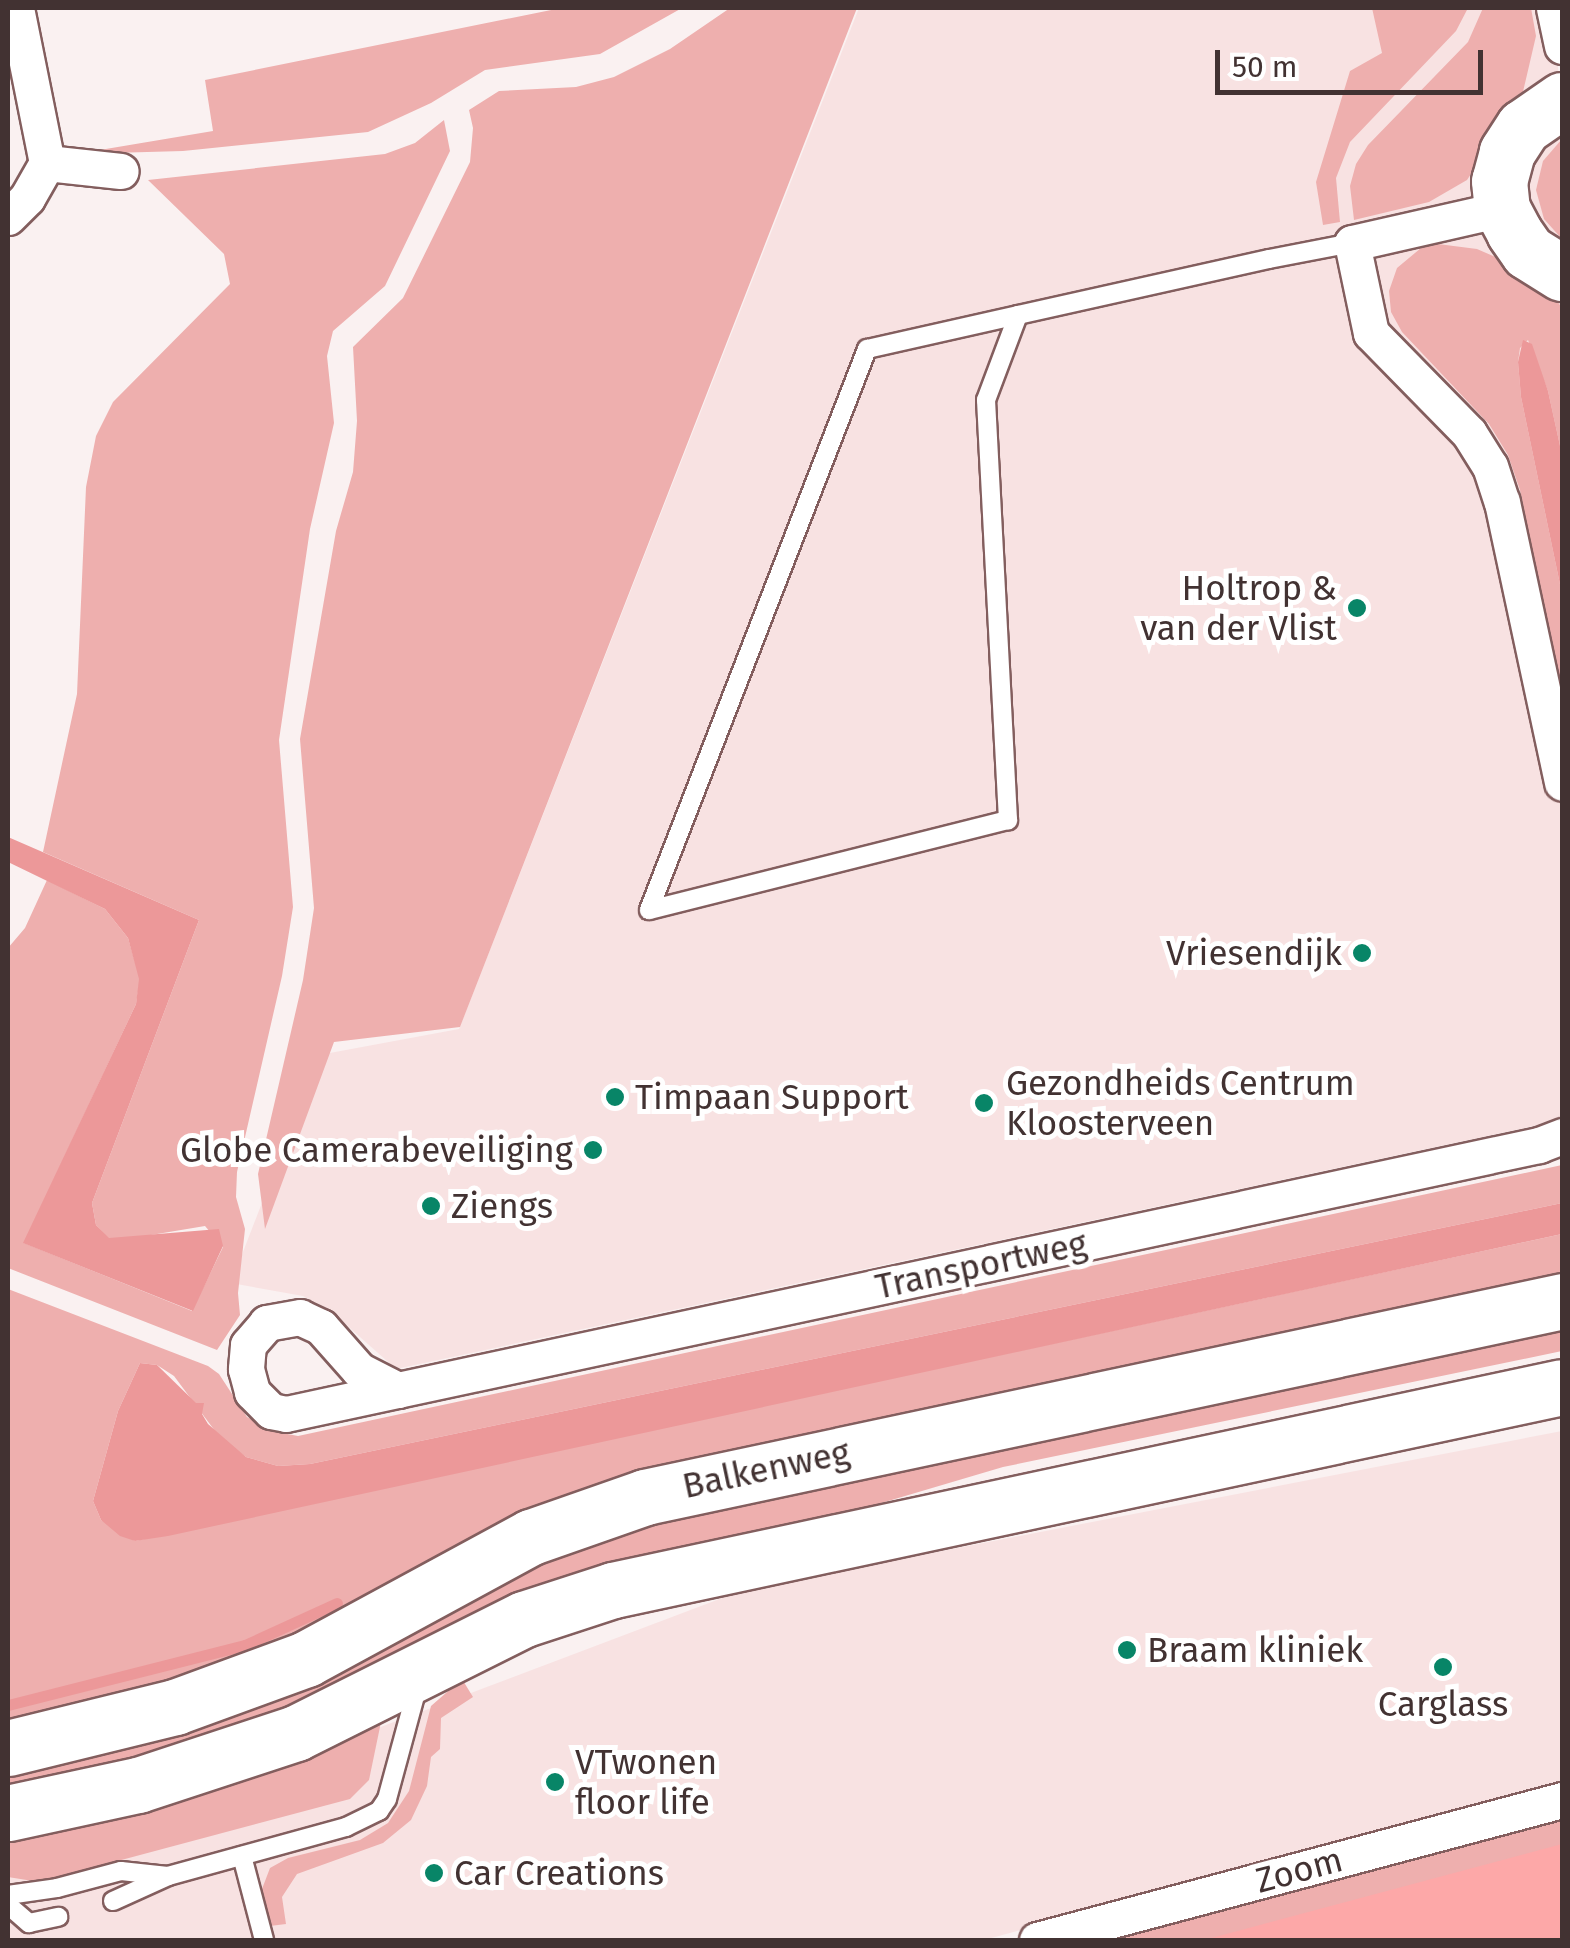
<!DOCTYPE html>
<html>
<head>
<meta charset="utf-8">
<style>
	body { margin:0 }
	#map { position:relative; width:1570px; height:1948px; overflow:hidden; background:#faf1f1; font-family:"Fira Sans",sans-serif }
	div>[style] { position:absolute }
	.built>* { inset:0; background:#f8e2e2 }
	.green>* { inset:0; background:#eeafae }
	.forest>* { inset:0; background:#fda8a8 }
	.water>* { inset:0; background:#ec9899 }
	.stream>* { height:11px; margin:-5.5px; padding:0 5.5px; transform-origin:5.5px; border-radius:5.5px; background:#ec9899 }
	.roads { filter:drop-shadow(2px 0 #835e5e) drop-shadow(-2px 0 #835e5e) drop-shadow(0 2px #835e5e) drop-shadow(0 -2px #835e5e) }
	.service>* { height:18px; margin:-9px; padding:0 9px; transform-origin:9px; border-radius:9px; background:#fff }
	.minor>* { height:35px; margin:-17.5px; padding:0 17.5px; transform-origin:17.5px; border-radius:17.5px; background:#fff }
	.primary>* { height:55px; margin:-27.5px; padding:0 27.5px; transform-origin:27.5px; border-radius:27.5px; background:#fff }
	.dots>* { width:28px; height:28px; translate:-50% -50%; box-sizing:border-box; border:5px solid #fff; border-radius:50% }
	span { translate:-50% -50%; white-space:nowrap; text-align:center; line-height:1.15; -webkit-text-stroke:10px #fff; paint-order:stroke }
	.poi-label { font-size:35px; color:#423232 }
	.right { translate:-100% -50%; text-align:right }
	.left { translate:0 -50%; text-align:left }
	.street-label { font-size:35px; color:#423232 }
	.frame { position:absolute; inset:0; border:10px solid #423232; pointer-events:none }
	.scale { position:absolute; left:1215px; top:50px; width:268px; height:45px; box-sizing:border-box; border:5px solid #423232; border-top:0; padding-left:12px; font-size:30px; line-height:35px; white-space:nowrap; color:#423232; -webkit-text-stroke:8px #fff; paint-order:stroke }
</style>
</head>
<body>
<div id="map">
	<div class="built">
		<i style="clip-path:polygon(859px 8px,1562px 8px,1557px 48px,1562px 143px,1562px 1120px,396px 1369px,333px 1313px,303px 1296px,231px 1283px,319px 1055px,459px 1029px)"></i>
		<i style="clip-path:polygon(1562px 1431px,1562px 1782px,984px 1940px,8px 1940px,8px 1844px,182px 1802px,746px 1589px)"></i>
	</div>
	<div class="green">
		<i style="clip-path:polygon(561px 8px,682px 8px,600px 54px,485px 70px,431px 103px,368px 132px,183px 151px,76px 154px,213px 131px,205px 80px)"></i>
		<i style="clip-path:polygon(730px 8px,857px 8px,460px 1027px,334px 1042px,265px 1229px,258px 1174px,303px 980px,314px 908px,300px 739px,336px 531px,353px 472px,357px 421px,353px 347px,403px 298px,470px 162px,473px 128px,469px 110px,499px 91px,576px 87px,614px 77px,670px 49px)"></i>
		<i style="clip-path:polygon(1372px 8px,1468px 8px,1456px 31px,1350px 142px,1336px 178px,1340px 222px,1323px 225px,1316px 182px,1350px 71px,1382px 53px)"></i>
		<i style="clip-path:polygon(1483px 8px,1531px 8px,1536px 36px,1522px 96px,1467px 180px,1429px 202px,1354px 220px,1350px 186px,1356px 164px,1368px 145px,1468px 42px)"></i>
		<i style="clip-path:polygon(444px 120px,450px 151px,385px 286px,333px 331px,327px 356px,334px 423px,310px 529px,279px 740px,293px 907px,282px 976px,237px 1172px,236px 1197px,245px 1229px,238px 1293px,240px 1315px,217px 1350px,8px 1268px,8px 948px,25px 928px,47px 880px,105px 909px,128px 938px,140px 979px,136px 1004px,24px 1243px,192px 1311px,223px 1247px,205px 1226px,133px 1238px,108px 1238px,96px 1225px,92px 1203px,199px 920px,43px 852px,77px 694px,86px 487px,96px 436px,113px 402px,230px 284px,224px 254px,148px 180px,385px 154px,415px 143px)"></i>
		<i style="clip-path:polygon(1562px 139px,1562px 239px,1544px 219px,1536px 190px,1543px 161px)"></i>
		<i style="clip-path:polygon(1438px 244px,1477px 249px,1500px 259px,1555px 298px,1562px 308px,1562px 455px,1548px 391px,1528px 340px,1520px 348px,1518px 362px,1521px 397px,1562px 594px,1562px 694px,1520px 490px,1508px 455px,1489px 424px,1402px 332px,1391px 312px,1389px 291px,1397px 268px,1421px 248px)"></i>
		<i style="clip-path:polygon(1562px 1165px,1562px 1203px,310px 1464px,278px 1466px,246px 1457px,221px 1439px,174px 1376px,157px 1365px,140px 1363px,118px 1411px,93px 1501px,101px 1520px,135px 1541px,1562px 1234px,1562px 1281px,684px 1465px,250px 1665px,8px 1729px,8px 1289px,208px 1366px,219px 1374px,247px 1417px,277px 1432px,298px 1436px)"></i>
		<i style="clip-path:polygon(1562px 1320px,1562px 1351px,1003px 1467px,824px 1520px,230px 1739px,8px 1795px,8px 1773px,159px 1740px,232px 1715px,503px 1576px,649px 1520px)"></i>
		<i style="clip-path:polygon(462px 1679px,473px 1697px,441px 1718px,440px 1749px,431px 1757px,427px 1786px,411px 1820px,383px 1843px,297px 1874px,282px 1897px,286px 1924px,270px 1926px,262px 1889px,270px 1868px,288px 1858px,360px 1840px,388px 1823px,409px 1791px,431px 1706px)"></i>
		<i style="clip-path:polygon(376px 1718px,381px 1722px,369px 1780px,350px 1799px,39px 1882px,8px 1877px,8px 1833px)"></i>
		<i style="clip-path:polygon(1562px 1800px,1562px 1940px,1037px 1940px)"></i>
	</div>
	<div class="forest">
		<i style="clip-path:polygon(1562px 1844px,1562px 1940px,1204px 1940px)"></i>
	</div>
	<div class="water">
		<i style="clip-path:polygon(1523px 340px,1532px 344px,1548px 391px,1562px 455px,1562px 594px,1521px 397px,1518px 362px)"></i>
		<i style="clip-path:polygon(8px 837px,199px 920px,92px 1203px,96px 1225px,109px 1238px,219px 1229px,223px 1246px,193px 1311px,23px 1243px,136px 1004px,139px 979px,128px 938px,105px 909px,8px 862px)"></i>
		<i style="clip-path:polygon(1562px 1203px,1562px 1234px,168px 1536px,135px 1541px,120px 1536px,101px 1520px,93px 1501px,118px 1411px,140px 1363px,157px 1365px,196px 1403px,204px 1403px,202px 1414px,208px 1424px,246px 1457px,278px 1466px,310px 1464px)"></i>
	</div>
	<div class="stream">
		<i style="left:8px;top:1705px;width:244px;rotate:-14.2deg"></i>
		<i style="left:245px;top:1645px;width:101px;rotate:-24.5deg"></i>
	</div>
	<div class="roads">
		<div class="service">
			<i style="left:1018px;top:315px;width:91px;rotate:110.6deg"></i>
			<i style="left:986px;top:400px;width:421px;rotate:87deg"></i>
			<i style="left:1008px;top:820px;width:370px;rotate:165.9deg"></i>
			<i style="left:649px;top:910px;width:602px;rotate:-68.76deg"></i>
			<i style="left:867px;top:349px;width:155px;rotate:-12.7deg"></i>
			<i style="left:1018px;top:315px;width:257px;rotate:-12.6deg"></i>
			<i style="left:1269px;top:259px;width:85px;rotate:-10.9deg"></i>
			<i style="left:242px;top:1856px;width:87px;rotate:75.3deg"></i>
			<i style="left:8px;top:1895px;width:49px;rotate:-8.1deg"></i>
			<i style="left:57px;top:1888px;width:66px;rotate:-14.9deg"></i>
			<i style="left:121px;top:1871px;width:47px;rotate:6.1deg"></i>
			<i style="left:113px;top:1901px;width:60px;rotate:-24.4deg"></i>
			<i style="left:168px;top:1876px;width:185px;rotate:-15.4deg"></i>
			<i style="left:346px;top:1827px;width:37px;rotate:-26deg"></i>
			<i style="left:379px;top:1811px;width:14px;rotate:-56deg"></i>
			<i style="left:387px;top:1799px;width:118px;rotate:-74.8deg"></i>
			<i style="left:8px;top:1905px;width:28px;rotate:41deg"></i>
			<i style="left:29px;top:1923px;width:30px;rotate:-12deg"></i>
		</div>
		<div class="minor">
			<i style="left:1554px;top:8px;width:39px;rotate:78deg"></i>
			<i style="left:47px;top:163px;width:74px;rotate:6.2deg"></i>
			<i style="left:1502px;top:209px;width:154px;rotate:167.2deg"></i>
			<i style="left:1352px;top:243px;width:92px;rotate:78.1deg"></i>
			<i style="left:1371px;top:333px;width:140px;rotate:45.6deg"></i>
			<i style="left:1469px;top:433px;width:39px;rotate:58deg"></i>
			<i style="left:1490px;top:466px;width:38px;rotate:72deg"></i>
			<i style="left:1502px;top:502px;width:287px;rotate:77.9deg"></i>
			<i style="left:8px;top:217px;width:27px;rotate:-45deg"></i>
			<i style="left:27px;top:198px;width:40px;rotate:-60.3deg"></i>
			<i style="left:47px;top:163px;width:158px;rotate:-101.3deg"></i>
			<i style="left:398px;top:1390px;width:44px;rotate:-152.9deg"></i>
			<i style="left:359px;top:1370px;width:57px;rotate:-131.5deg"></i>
			<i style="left:321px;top:1327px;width:23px;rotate:-155deg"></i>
			<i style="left:300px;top:1317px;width:34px;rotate:170deg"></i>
			<i style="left:267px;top:1323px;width:29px;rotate:131deg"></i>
			<i style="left:248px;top:1345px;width:24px;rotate:95deg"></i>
			<i style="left:246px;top:1369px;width:24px;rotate:75deg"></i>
			<i style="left:252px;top:1392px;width:27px;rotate:45deg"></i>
			<i style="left:271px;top:1411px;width:15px;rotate:11deg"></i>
			<i style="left:286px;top:1414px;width:1282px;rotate:-12.12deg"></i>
			<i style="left:1539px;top:1145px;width:25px;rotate:-21deg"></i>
			<i style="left:1037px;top:1940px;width:543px;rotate:-14.93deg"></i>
		</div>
		<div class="primary">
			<i style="left:1562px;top:100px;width:47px;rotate:145.3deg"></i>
			<i style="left:1523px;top:127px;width:30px;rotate:123deg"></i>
			<i style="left:1507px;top:152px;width:30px;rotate:105deg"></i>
			<i style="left:1499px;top:181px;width:28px;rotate:84deg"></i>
			<i style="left:1502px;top:209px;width:26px;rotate:62deg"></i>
			<i style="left:1514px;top:232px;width:24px;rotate:55deg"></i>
			<i style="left:1528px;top:252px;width:40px;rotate:32deg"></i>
			<i style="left:8px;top:1748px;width:172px;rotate:-13.8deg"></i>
			<i style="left:175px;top:1707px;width:140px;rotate:-20.1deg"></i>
			<i style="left:306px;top:1659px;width:256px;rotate:-28.5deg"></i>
			<i style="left:531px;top:1537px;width:121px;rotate:-19.3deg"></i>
			<i style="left:645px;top:1497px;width:938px;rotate:-12.06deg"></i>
			<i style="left:8px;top:1813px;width:133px;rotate:-12.2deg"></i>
			<i style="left:138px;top:1785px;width:166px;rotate:-18.2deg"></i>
			<i style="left:296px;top:1733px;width:255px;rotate:-26.6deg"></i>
			<i style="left:524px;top:1619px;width:94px;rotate:-18deg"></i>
			<i style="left:613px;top:1590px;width:970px;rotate:-12.07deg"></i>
		</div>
	</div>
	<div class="dots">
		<i style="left:1357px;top:608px;background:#088567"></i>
		<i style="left:1362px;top:953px;background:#088567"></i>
		<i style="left:615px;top:1097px;background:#088567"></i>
		<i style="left:984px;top:1103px;background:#088567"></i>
		<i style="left:593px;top:1150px;background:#088567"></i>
		<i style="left:431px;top:1206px;background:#088567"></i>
		<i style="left:1127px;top:1650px;background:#088567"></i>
		<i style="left:1443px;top:1667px;background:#088567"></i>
		<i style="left:555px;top:1782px;background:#088567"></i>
		<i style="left:434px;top:1873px;background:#088567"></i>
	</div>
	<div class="poi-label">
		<span class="right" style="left:1337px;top:608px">Holtrop &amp;<br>van der Vlist</span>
		<span class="right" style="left:1342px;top:953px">Vriesendijk</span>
		<span class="left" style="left:1006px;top:1103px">Gezondheids Centrum<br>Kloosterveen</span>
		<span class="left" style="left:635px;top:1097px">Timpaan Support</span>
		<span class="right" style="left:573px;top:1150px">Globe Camerabeveiliging</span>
		<span class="left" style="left:451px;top:1206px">Ziengs</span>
		<span class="left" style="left:1147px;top:1650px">Braam kliniek</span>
		<span style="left:1443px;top:1704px">Carglass</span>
		<span class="left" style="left:575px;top:1782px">VTwonen<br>floor life</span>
		<span class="left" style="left:454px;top:1873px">Car Creations</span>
	</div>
	<div class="street-label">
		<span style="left:981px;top:1265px;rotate:-12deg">Transportweg</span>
		<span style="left:766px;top:1469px;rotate:-12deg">Balkenweg</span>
		<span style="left:1299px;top:1870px;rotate:-15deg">Zoom</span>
	</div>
	<div class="frame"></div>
	<div class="scale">50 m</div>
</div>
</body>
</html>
